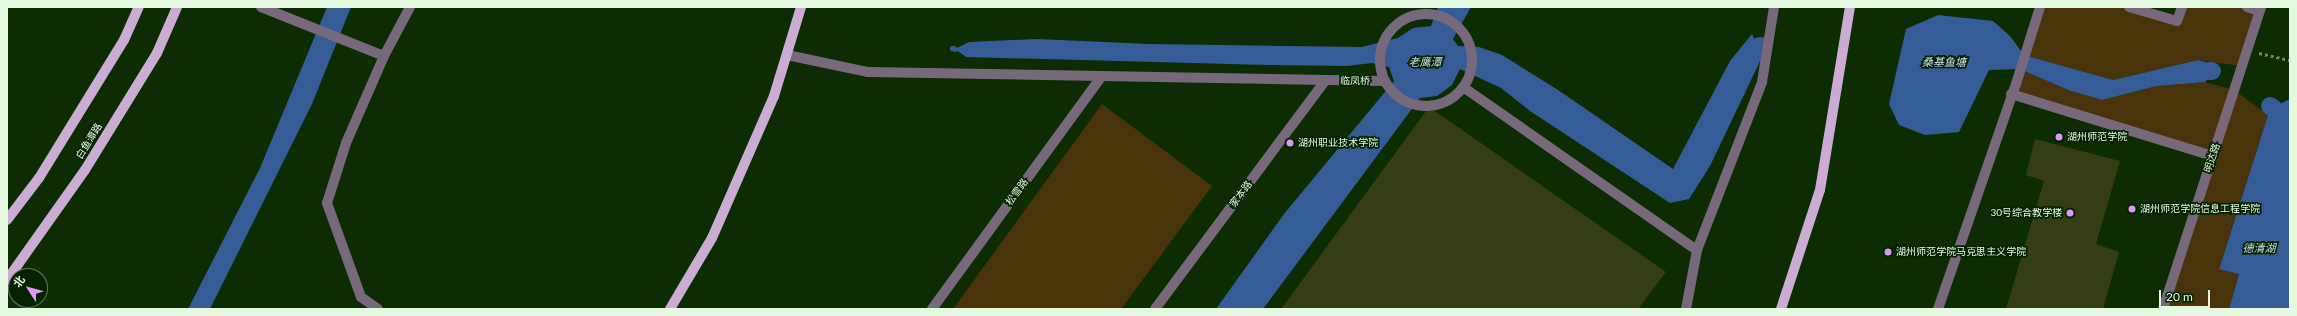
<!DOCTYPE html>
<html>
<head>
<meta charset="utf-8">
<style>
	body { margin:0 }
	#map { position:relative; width:2297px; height:316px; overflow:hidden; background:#0c2d02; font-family:Lato,"Noto Sans SC",sans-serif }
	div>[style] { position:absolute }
	.green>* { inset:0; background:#49330a }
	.water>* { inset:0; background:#365c97 }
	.stream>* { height:5px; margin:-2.5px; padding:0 2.5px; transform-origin:2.5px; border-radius:2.5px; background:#365c97 }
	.canal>* { height:18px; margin:-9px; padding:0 9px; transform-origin:9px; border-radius:9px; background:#365c97 }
	.building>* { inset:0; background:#353d14 }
	.path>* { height:2.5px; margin-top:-1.25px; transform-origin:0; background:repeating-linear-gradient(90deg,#6c8764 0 3px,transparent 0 6px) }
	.minor>* { height:10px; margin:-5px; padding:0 5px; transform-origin:5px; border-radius:5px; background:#77687b }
	.minor>.ring { margin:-5px; padding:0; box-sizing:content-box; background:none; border:10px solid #77687b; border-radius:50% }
	.major>* { height:10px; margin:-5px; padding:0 5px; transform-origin:5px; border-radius:5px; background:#ccacd4 }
	.dots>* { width:11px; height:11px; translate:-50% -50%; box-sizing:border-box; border:2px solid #032300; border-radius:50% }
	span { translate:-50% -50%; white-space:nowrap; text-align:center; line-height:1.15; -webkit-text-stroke:3.5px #032300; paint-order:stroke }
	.street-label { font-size:10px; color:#e5f9e0 }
	.poi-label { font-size:10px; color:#e5f9e0 }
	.left { translate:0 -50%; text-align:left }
	.right { translate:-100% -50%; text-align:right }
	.water-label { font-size:11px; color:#d1dcee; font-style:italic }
	.frame { position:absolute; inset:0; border:8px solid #e5f9e0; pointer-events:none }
	.north { position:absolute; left:8px; top:268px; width:40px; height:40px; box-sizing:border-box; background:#032300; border:1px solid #5d795a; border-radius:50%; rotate:306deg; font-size:11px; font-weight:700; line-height:16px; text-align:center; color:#e5f9e0 }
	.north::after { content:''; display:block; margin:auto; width:14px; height:18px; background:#df98f1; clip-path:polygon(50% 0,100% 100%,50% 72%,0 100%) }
	.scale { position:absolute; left:2159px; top:290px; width:51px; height:18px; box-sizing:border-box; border:2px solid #e5f9e0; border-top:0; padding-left:5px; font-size:12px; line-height:14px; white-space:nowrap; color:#e5f9e0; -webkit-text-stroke:3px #032300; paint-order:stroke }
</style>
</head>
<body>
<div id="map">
	<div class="green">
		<i style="clip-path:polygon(2040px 7px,2129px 7px,2177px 21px,2182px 7px,2247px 7px,2259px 11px,2241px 66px,2198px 60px,2113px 80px,2024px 55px)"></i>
		<i style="clip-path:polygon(2020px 69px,2068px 90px,2102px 100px,2157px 86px,2205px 82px,2234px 90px,2268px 115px,2219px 268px,2239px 273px,2229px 309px,2163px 309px,2212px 156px,2011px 94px)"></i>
		<i style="clip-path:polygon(1102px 104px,1212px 186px,1121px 309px,953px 309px)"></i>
	</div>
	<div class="water">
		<i style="clip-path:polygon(327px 7px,351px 7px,312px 104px,210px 309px,188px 309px,260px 168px)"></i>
		<i style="clip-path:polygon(1438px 7px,1471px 7px,1453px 39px,1458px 46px,1479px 47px,1502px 55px,1558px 90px,1673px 169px,1730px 61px,1752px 34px,1762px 57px,1710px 166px,1689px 199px,1670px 203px,1530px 111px,1501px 88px,1460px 69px,1452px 85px,1437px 96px,1420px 98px,1263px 309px,1216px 309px,1284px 214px,1394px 81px,1389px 67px,1372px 63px,1347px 66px,1268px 65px,966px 57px,955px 49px,969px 42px,1037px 39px,1149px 44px,1362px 47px,1398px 38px,1413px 28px,1431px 26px)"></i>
		<i style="clip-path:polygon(1938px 15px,1993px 21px,2010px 36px,2024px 55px,2113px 80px,2198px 60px,2209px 63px,2209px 77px,2205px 82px,2157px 86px,2102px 100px,2068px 90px,2020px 69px,1989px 70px,1959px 132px,1925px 135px,1899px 125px,1889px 104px,1906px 29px)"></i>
		<i style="clip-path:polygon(2290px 99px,2290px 309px,2229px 309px,2239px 274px,2219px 269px,2268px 115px,2277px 105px)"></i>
	</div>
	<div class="stream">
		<i style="left:952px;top:48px;width:3px;rotate:18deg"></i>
	</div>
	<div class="canal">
		<i style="left:1757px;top:47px;width:4px;rotate:-14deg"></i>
		<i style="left:2209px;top:71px;width:3px"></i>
		<i style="left:2270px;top:106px;width:4px;rotate:34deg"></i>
	</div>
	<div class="building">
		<i style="clip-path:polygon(1429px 107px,1666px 272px,1638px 309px,1281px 309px)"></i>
		<i style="clip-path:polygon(2035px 139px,2120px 161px,2096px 244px,2119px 252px,2103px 309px,2006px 309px,2044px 181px,2026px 175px)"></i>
	</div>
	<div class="path">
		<i style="left:2259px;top:53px;width:32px;rotate:13deg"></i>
	</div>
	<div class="minor">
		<i style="left:261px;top:7px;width:132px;rotate:21.7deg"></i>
		<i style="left:2129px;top:7px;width:50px;rotate:16.3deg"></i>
		<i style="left:2177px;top:21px;width:15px;rotate:-70deg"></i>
		<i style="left:2247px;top:7px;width:13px;rotate:18deg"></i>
		<i class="ring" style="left:1380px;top:14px;width:82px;height:82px"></i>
		<i style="left:787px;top:55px;width:83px;rotate:11.9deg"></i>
		<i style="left:868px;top:72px;width:516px;rotate:1deg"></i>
		<i style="left:1463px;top:87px;width:285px;rotate:34.9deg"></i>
		<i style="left:2011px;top:94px;width:210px;rotate:17.1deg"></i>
		<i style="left:378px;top:309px;width:21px;rotate:-145deg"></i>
		<i style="left:361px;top:297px;width:100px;rotate:-109.9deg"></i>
		<i style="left:327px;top:203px;width:63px;rotate:-72.4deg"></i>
		<i style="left:346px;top:143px;width:95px;rotate:-66.4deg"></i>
		<i style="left:384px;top:56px;width:55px;rotate:-62deg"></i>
		<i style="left:932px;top:309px;width:288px;rotate:-53.9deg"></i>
		<i style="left:1155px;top:309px;width:286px;rotate:-53.3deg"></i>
		<i style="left:1686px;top:309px;width:60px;rotate:-79.4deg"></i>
		<i style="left:1697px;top:250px;width:180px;rotate:-68.8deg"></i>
		<i style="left:1762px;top:82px;width:76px;rotate:-80.9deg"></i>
		<i style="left:1938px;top:309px;width:238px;rotate:-70.9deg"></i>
		<i style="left:2016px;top:84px;width:81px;rotate:-72.7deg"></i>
		<i style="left:2163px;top:309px;width:318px;rotate:-72deg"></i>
	</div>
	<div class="major">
		<i style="left:7px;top:220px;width:53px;rotate:-52.7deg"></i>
		<i style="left:39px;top:178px;width:162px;rotate:-58.4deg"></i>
		<i style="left:124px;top:40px;width:36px;rotate:-66deg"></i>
		<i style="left:7px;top:280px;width:135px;rotate:-54.7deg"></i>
		<i style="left:85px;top:170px;width:137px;rotate:-58.4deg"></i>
		<i style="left:157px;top:53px;width:50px;rotate:-66.5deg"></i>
		<i style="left:670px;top:309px;width:82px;rotate:-59.4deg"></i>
		<i style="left:712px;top:238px;width:155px;rotate:-66.4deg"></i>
		<i style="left:774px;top:96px;width:93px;rotate:-73.1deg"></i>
		<i style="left:1781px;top:309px;width:125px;rotate:-71.9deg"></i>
		<i style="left:1820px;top:190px;width:185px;rotate:-80.7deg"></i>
	</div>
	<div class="dots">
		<i style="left:2059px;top:137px;background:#df98f1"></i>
		<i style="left:1290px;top:143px;background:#df98f1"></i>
		<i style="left:2132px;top:209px;background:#df98f1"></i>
		<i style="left:2070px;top:213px;background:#df98f1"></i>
		<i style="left:1888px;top:252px;background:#df98f1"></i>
	</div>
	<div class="street-label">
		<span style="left:1355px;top:81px;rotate:1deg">临凤桥</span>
		<span style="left:89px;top:141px;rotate:-58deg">白鱼潭路</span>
		<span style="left:2212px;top:158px;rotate:-72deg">明达路</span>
		<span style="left:1017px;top:192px;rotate:-54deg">松雪路</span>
		<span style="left:1241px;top:194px;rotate:-53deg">家本路</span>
	</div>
	<div class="poi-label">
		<span class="left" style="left:2067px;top:137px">湖州师范学院</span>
		<span class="left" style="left:1298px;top:143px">湖州职业技术学院</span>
		<span class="left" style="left:2140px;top:209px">湖州师范学院信息工程学院</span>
		<span class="right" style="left:2062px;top:213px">30号综合教学楼</span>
		<span class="left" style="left:1896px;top:252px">湖州师范学院马克思主义学院</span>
	</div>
	<div class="water-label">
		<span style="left:1425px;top:62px">老鹰潭</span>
		<span style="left:1944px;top:62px">桑基鱼塘</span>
		<span style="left:2259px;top:248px">德清湖</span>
	</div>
	<div class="frame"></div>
	<div class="north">北</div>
	<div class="scale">20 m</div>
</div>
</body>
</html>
